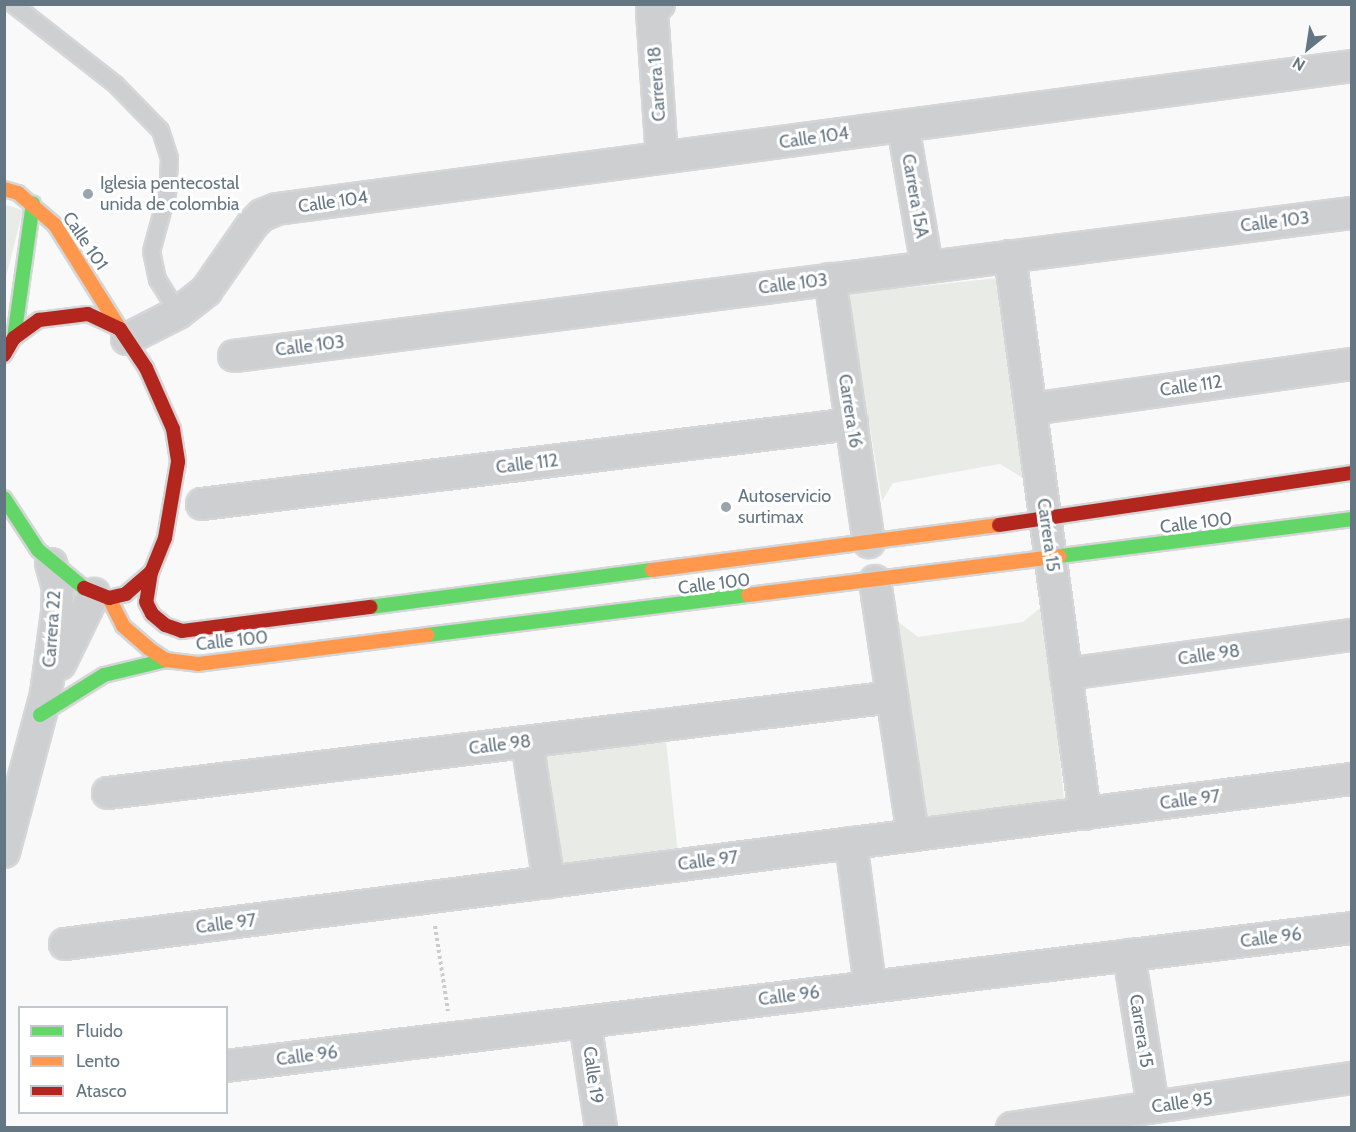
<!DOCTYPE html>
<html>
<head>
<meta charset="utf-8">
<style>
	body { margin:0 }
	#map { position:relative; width:1356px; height:1132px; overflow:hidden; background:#f9f9f9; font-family:Cabin,sans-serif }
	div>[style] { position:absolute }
	.green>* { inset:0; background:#e8ebe6 }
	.path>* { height:4px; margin-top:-2px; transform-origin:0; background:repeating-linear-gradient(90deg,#cbcccd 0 3px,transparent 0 6px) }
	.roads { filter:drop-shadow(2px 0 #d5d6d7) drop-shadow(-2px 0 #d5d6d7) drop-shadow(0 2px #d5d6d7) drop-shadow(0 -2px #d5d6d7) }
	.lane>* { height:15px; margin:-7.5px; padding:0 7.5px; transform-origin:7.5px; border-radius:7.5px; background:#cecfd0 }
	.street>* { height:30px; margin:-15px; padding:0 15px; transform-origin:15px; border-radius:15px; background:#cecfd0 }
	.fast>* { height:14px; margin:-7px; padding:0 7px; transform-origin:7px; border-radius:7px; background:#63d668 }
	.slow>* { height:14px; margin:-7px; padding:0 7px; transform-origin:7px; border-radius:7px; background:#ff974d }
	.jam>* { height:14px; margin:-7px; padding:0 7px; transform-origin:7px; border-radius:7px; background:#b3261e }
	.dots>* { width:16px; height:16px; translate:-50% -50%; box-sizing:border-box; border:3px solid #fff; border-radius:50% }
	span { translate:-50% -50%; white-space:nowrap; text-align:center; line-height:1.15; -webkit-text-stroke:6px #fff; paint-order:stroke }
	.street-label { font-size:18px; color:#657683 }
	.poi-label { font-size:18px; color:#657683 }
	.left { translate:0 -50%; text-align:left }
	.frame { position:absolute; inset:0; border:6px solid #657683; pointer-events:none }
	.legend { position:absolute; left:18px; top:1006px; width:210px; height:108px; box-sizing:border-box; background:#fff; border:2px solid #c1c8cd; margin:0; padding:8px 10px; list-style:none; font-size:18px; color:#657683 }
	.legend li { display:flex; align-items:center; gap:12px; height:30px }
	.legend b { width:30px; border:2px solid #c1c8cd }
	.north { position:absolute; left:1278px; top:18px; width:60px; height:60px; -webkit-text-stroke:4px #fff; paint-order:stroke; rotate:210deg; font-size:16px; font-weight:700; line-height:24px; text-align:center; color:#657683 }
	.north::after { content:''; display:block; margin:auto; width:21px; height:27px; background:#657683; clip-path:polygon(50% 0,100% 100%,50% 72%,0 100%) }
</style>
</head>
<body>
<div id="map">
	<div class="green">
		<i style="clip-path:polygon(5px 205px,23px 210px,5px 281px)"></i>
		<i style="clip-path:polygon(998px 278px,1026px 480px,1000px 464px,893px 483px,882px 501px,848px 294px)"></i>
		<i style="clip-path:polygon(1045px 604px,1064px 799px,925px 817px,896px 620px,918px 637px,1023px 622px)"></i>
		<i style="clip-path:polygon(666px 741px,678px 853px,557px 868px,541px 755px)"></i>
	</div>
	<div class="path">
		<i style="left:435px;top:926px;width:86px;rotate:81.3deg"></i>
	</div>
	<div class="roads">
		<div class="lane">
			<i style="left:13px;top:4px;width:130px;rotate:38.1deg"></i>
			<i style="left:115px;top:84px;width:64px;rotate:45.6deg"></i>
			<i style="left:160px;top:130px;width:29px;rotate:72deg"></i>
			<i style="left:169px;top:158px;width:34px;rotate:93deg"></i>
			<i style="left:167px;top:192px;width:61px;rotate:105.2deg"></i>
			<i style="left:151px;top:251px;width:29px;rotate:78deg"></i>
			<i style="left:157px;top:279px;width:40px;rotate:58deg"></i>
		</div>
		<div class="street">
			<i style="left:659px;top:4px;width:10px;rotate:135deg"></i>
			<i style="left:652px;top:11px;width:147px;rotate:86.1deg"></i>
			<i style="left:903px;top:126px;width:143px;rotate:80.3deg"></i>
			<i style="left:1010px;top:256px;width:563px;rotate:82.34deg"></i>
			<i style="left:830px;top:279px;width:266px;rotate:81.6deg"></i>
			<i style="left:127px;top:339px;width:57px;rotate:-27deg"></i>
			<i style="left:178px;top:313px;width:36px;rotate:-38deg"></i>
			<i style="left:206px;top:291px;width:80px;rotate:-55.1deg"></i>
			<i style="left:252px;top:225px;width:14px;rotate:-45deg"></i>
			<i style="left:262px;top:215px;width:16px;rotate:-22deg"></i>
			<i style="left:277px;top:209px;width:1084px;rotate:-7.58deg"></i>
			<i style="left:234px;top:356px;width:1127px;rotate:-7.29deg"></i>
			<i style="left:1031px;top:409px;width:324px;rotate:-8deg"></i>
			<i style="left:202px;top:504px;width:655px;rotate:-7.02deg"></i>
			<i style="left:875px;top:581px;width:257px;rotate:81.5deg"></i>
			<i style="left:60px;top:664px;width:78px;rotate:-64.1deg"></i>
			<i style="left:1066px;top:674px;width:289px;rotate:-7.8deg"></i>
			<i style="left:527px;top:742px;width:142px;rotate:81.1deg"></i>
			<i style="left:108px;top:793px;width:790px;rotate:-6.98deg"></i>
			<i style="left:851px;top:843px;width:143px;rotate:82.4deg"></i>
			<i style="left:4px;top:852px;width:163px;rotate:-75.1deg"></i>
			<i style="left:46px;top:694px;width:82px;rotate:-82.3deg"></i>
			<i style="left:57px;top:613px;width:25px;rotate:-88deg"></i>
			<i style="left:58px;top:588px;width:25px;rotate:-106deg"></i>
			<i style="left:65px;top:944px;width:1298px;rotate:-7.31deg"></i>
			<i style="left:1129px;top:955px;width:154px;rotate:81deg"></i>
			<i style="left:585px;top:1022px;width:107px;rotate:81.4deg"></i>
			<i style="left:226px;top:1066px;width:1134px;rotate:-6.99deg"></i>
			<i style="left:1012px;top:1128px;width:344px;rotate:-8.4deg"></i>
		</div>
		<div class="fast">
			<i style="left:14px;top:338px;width:136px;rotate:-82deg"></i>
			<i style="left:4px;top:498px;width:62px;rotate:56.8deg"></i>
			<i style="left:38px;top:550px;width:60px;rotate:39.6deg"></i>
			<i style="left:1060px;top:556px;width:294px;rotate:-7.2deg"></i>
			<i style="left:370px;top:607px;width:284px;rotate:-7.5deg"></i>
			<i style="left:427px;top:635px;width:323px;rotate:-7.1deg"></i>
			<i style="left:40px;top:715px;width:75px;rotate:-32deg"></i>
			<i style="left:104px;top:675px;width:64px;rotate:-13.6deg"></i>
		</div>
		<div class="slow">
			<i style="left:4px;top:189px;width:15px;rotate:16deg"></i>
			<i style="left:18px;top:193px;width:49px;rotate:40.9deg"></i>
			<i style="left:55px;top:225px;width:123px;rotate:58deg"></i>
			<i style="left:652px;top:570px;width:350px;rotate:-7.4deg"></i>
			<i style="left:748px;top:595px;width:314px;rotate:-7.1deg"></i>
			<i style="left:109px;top:598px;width:31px;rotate:63deg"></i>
			<i style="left:123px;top:626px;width:33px;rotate:41deg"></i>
			<i style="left:148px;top:648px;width:22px;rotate:34deg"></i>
			<i style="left:166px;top:660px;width:32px;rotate:7deg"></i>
			<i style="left:198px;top:664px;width:231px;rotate:-7.2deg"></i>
		</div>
		<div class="jam">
			<i style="left:4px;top:355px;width:20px;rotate:-60deg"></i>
			<i style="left:14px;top:338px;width:31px;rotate:-36deg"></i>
			<i style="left:39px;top:320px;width:49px;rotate:-7deg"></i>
			<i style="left:88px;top:314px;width:35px;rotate:25deg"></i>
			<i style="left:120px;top:329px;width:47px;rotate:56.3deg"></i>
			<i style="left:146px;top:368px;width:67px;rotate:66.1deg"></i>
			<i style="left:173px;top:429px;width:33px;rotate:81deg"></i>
			<i style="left:178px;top:462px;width:77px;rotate:99.7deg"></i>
			<i style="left:165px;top:538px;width:37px;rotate:112deg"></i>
			<i style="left:151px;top:572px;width:33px;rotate:139deg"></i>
			<i style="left:126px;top:594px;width:17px;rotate:167deg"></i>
			<i style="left:109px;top:598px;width:27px;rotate:-158deg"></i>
			<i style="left:999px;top:525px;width:357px;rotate:-8.4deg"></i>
			<i style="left:151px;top:572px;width:30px;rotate:99deg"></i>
			<i style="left:146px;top:602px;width:13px;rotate:63deg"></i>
			<i style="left:152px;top:614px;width:17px;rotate:40deg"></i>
			<i style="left:165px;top:625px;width:18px;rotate:19deg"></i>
			<i style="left:182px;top:631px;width:190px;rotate:-7.3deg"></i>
		</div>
	</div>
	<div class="dots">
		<i style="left:88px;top:194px;background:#99a4ac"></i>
		<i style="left:726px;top:507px;background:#99a4ac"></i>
	</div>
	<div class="street-label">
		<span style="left:657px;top:84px;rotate:-94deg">Carrera 18</span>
		<span style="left:814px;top:138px;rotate:-8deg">Calle 104</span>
		<span style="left:915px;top:196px;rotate:80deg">Carrera 15A</span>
		<span style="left:333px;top:202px;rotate:-8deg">Calle 104</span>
		<span style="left:1275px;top:222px;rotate:-7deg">Calle 103</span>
		<span style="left:85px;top:241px;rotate:56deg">Calle 101</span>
		<span style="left:793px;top:284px;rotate:-7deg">Calle 103</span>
		<span style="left:310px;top:346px;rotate:-7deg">Calle 103</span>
		<span style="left:1191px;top:386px;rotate:-8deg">Calle 112</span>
		<span style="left:850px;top:411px;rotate:81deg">Carrera 16</span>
		<span style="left:527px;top:464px;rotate:-7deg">Calle 112</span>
		<span style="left:1196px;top:523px;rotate:-7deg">Calle 100</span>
		<span style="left:1048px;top:535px;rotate:82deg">Carrera 15</span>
		<span style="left:714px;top:584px;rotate:-7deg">Calle 100</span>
		<span style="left:52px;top:629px;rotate:-86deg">Carrera 22</span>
		<span style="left:232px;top:641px;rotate:-6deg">Calle 100</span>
		<span style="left:1209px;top:655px;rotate:-8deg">Calle 98</span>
		<span style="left:500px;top:745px;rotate:-7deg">Calle 98</span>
		<span style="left:1190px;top:800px;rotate:-7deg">Calle 97</span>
		<span style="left:708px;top:861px;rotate:-7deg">Calle 97</span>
		<span style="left:226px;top:924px;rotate:-7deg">Calle 97</span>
		<span style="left:1271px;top:938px;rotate:-7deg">Calle 96</span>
		<span style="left:789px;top:996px;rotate:-7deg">Calle 96</span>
		<span style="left:1141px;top:1031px;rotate:81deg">Carrera 15</span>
		<span style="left:307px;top:1056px;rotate:-7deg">Calle 96</span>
		<span style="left:593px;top:1075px;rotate:82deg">Calle 19</span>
		<span style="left:1182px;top:1103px;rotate:-8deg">Calle 95</span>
	</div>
	<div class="poi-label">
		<span class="left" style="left:100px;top:194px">Iglesia pentecostal<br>unida de colombia</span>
		<span class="left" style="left:738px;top:507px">Autoservicio<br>surtimax</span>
	</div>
	<div class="frame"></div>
	<ul class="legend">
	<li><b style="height:8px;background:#63d668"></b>Fluido</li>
	<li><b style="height:8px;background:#ff974d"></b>Lento</li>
	<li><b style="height:8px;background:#b3261e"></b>Atasco</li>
	</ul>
	<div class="north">N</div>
</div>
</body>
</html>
